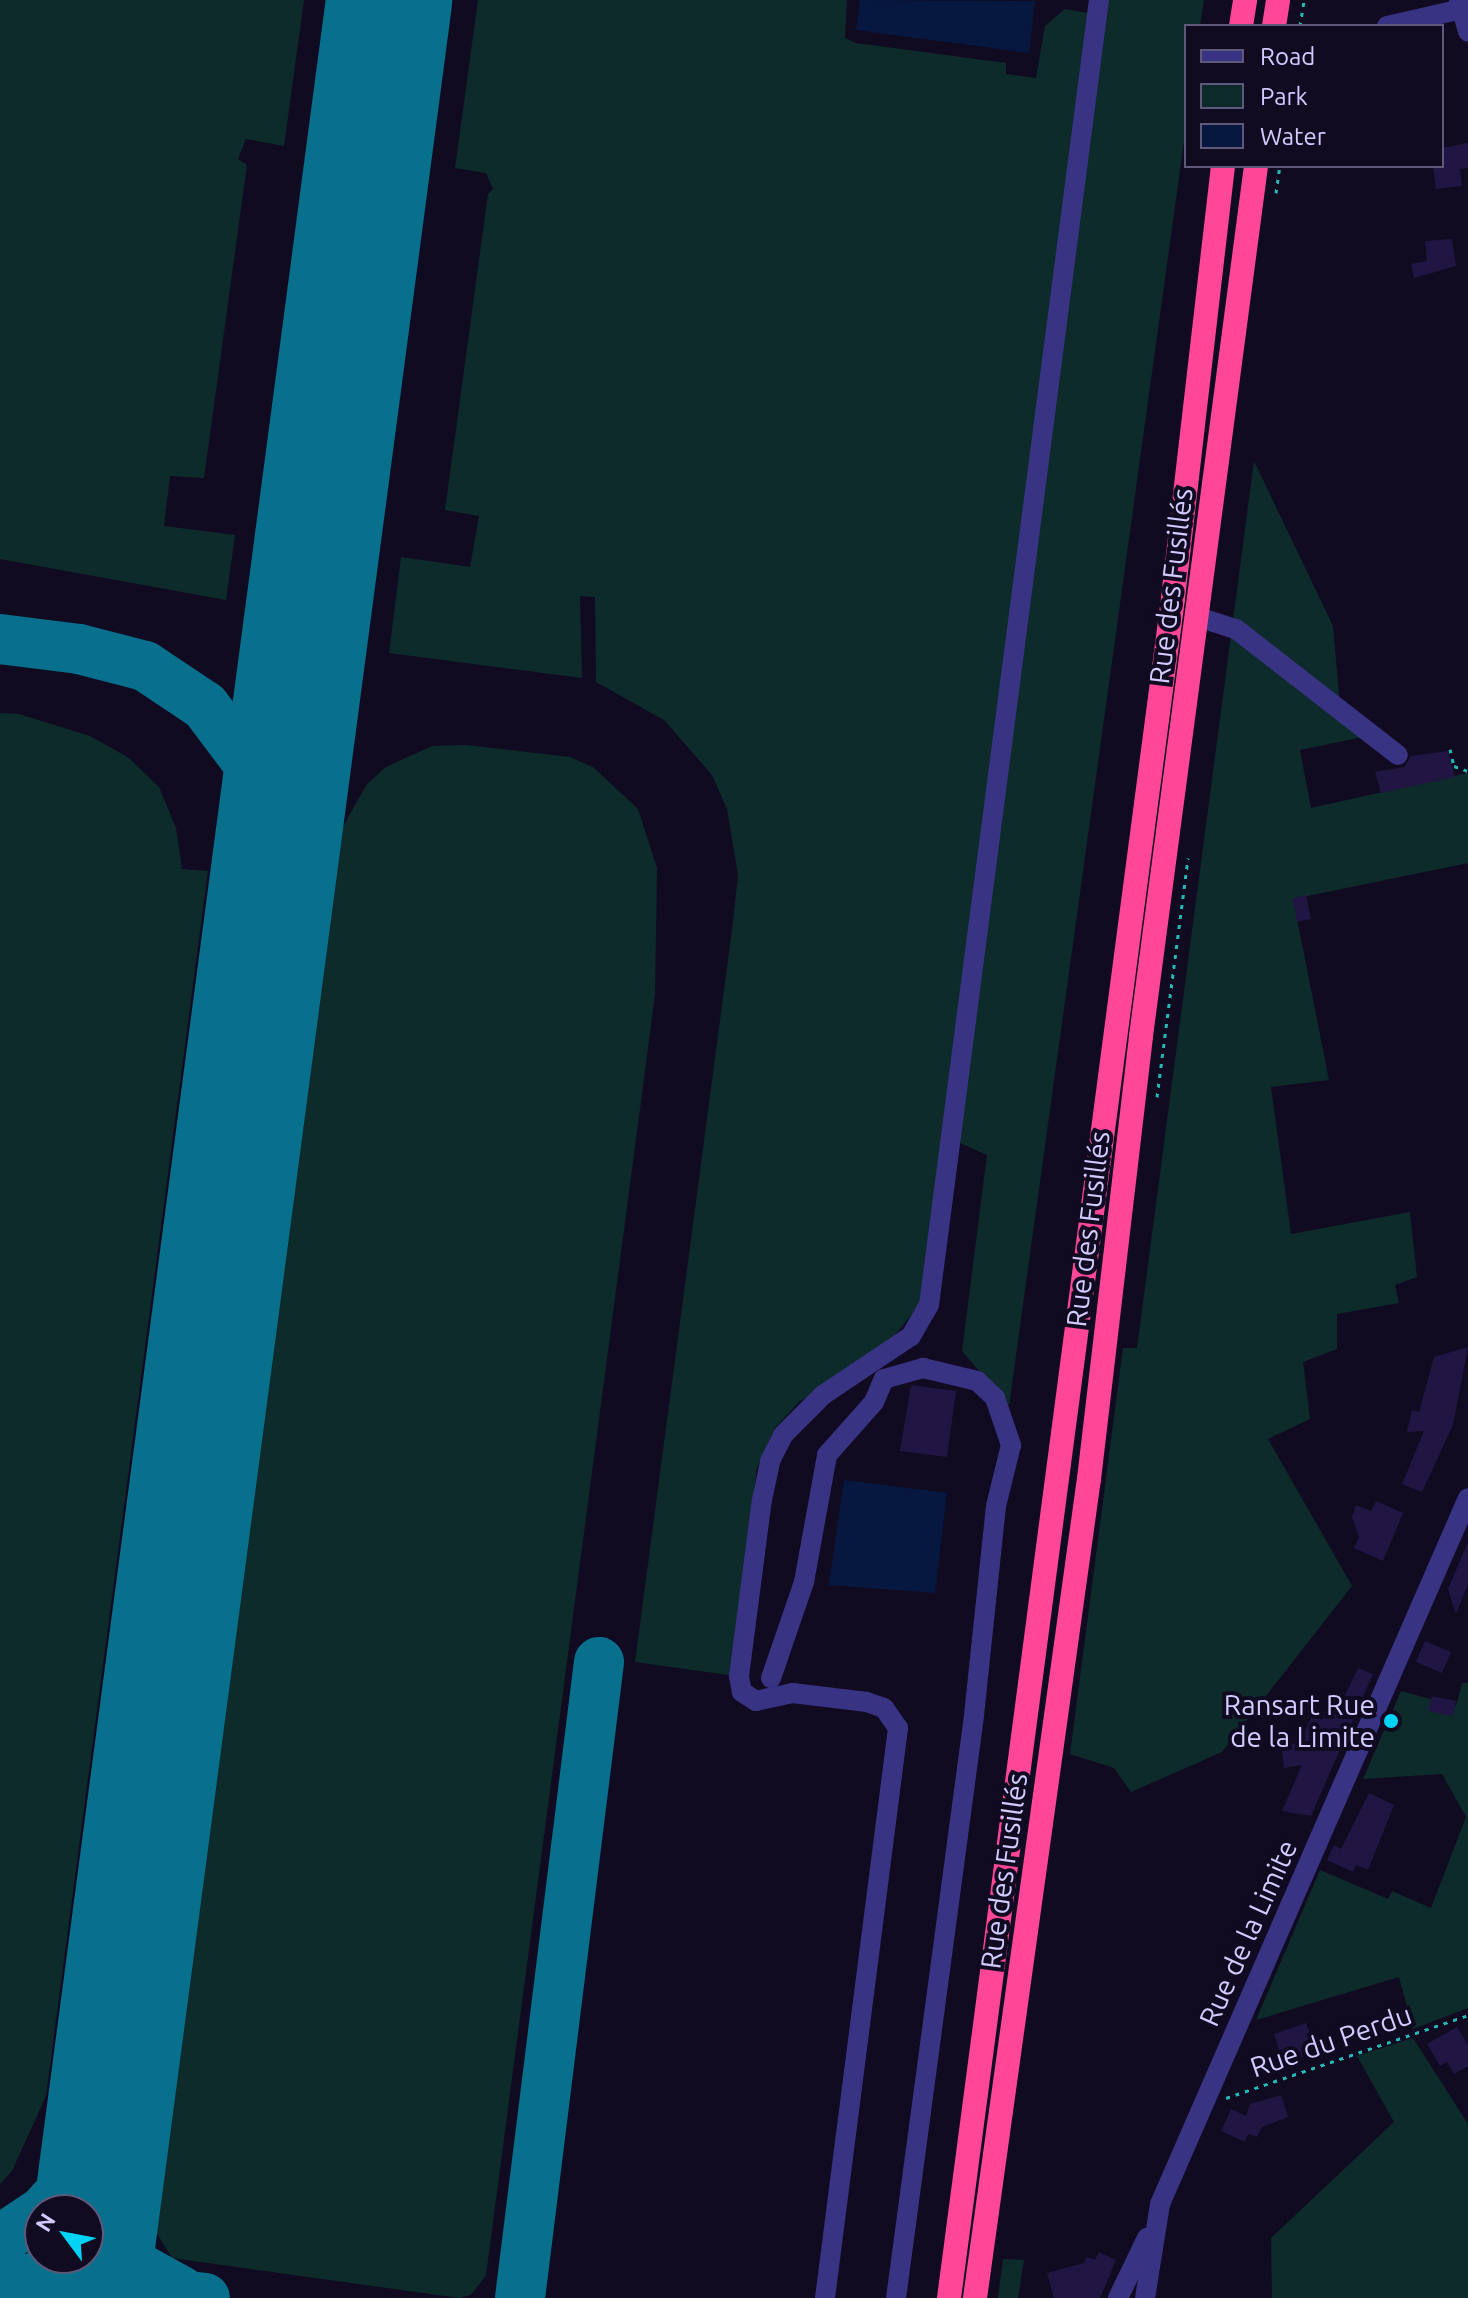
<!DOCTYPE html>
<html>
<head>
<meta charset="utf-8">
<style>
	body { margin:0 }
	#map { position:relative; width:1468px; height:2298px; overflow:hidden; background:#100b21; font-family:Ubuntu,sans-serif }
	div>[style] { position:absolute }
	.green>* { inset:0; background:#0e2b2b }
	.water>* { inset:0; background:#06183f }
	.taxiway>* { height:50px; margin:-25px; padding:0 25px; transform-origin:25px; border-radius:25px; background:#086f8c }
	.runway>* { height:126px; margin:-63px; padding:0 63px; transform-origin:63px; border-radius:63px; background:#086f8c }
	.building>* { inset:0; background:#211643 }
	.path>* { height:3px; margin-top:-1.5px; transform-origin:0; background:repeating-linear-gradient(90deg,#25b9b6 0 4px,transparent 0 10px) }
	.minor>* { height:20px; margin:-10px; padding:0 10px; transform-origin:10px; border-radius:10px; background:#393383 }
	.highway>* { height:24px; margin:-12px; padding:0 12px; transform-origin:12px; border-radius:12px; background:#ff4697 }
	.dots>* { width:22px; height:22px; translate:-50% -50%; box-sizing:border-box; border:4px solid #100b21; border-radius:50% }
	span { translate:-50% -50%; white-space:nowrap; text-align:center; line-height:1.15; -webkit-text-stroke:8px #100b21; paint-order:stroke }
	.street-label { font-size:28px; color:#d3cbff }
	.poi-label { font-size:28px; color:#d3cbff }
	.right { translate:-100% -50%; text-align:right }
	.legend { position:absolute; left:1184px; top:24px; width:260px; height:144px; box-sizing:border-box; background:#100b21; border:2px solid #5e587a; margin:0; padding:10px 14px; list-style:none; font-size:24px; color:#d3cbff }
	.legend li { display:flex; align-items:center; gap:16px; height:40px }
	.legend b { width:40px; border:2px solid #5e587a }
	.north { position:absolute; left:24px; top:2194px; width:80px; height:80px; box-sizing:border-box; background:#100b21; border:2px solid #5e587a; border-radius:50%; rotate:302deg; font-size:22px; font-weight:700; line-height:32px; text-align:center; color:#d3cbff }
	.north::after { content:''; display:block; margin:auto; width:28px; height:36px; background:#00d3f6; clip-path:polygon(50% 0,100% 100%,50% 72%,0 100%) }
</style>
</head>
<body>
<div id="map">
	<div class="green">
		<i style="clip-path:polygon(0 0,304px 0,284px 146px,246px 139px,238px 159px,247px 165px,204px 478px,170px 476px,164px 526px,235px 535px,226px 600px,0 559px)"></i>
		<i style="clip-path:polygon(478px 0,847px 0,845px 38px,856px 43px,1006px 63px,1006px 74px,1036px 78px,1045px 26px,1065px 9px,1088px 13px,925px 1288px,917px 1308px,890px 1341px,799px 1402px,775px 1428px,757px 1468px,729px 1675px,635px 1662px,733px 922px,738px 875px,727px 809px,712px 775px,664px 720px,596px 682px,595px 597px,580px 596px,582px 678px,389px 653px,401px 557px,470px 567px,479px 516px,445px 510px,488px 194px,493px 189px,486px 173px,455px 168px)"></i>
		<i style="clip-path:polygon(1098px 0,1204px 0,1200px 26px,1186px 26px,1186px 127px,1009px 1406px,962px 1351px,987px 1155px,953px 1140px)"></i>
		<i style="clip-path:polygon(1254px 461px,1333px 626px,1340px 706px,1368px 736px,1300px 750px,1311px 808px,1468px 773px,1468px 863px,1293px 899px,1329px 1080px,1271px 1087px,1291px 1234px,1410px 1212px,1417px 1277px,1395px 1285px,1399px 1303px,1337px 1314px,1337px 1349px,1303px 1362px,1310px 1419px,1268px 1439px,1352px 1586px,1222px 1752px,1131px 1792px,1114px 1768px,1070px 1754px,1123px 1348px,1137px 1348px)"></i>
		<i style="clip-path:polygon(0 713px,19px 714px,90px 736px,129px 758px,159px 787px,176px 828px,182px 869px,208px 871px,46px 2096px,12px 2171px,0 2184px)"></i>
		<i style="clip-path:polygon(466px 745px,570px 757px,593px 767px,638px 809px,657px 868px,655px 995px,486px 2275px,471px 2295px,459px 2298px,172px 2258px,156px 2232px,342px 828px,367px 784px,386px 767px,432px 746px)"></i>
		<i style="clip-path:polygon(1462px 1683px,1468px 1683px,1468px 2008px,1413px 2029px,1399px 1977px,1256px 2020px,1320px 1870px,1388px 1899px,1392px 1891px,1431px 1908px,1466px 1817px,1442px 1774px,1363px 1779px,1401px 1691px,1456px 1706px)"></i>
		<i style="clip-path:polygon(1413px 2038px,1468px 2124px,1468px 2298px,1272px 2298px,1271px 2238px,1394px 2122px,1357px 2056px)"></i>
		<i style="clip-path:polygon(1003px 2259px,1024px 2260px,1018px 2298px,998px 2298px)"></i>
	</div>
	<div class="water">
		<i style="clip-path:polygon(860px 0,1035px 1px,1029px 53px,856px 30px)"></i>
		<i style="clip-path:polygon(844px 1480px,947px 1493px,935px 1593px,829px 1585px)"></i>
	</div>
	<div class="taxiway">
		<i style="left:0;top:639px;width:80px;rotate:7.2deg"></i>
		<i style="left:79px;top:649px;width:68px;rotate:14.4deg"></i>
		<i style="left:145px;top:666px;width:72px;rotate:33.7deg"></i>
		<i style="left:205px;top:706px;width:76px;rotate:53deg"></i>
		<i style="left:251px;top:767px;width:37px;rotate:70deg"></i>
		<i style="left:264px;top:802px;width:41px;rotate:80.1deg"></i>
		<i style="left:271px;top:842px;width:79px;rotate:93.6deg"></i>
		<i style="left:101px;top:2181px;width:54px;rotate:77.2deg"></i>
		<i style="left:113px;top:2234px;width:37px;rotate:56deg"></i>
		<i style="left:134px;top:2265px;width:54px;rotate:29deg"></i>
		<i style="left:44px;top:2210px;width:45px;rotate:-47.7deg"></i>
		<i style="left:74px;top:2177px;width:43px;rotate:-61.1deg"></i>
		<i style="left:95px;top:2139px;width:61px;rotate:-71.9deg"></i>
		<i style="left:0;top:2240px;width:48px;rotate:-34deg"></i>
		<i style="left:0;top:2276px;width:206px;rotate:6.1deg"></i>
		<i style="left:520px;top:2298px;width:641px;rotate:-82.92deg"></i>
	</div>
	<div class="runway">
		<i style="left:85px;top:2298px;width:2318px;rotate:-82.46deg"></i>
	</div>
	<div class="building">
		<i style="clip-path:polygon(1468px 143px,1468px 168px,1460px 169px,1462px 186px,1436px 189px,1433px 166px,1442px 166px,1442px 148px)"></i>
		<i style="clip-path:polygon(1452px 239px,1456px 266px,1414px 278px,1411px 264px,1427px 261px,1425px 241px)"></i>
		<i style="clip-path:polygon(1448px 751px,1455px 777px,1381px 793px,1375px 772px,1404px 767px,1411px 756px)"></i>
		<i style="clip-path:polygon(1306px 895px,1311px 919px,1297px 922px,1293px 898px)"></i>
		<i style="clip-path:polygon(1468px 1347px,1453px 1425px,1422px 1492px,1402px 1484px,1424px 1431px,1407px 1432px,1412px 1410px,1419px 1412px,1434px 1357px)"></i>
		<i style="clip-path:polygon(911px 1385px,956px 1391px,947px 1457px,900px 1451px)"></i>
		<i style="clip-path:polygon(1376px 1501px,1403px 1513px,1383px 1561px,1354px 1548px,1359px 1537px,1352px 1517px,1356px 1505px,1371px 1511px)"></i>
		<i style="clip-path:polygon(1468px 1542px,1468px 1584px,1456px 1614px,1448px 1589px)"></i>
		<i style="clip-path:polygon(1425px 1641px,1451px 1652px,1442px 1673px,1416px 1662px)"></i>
		<i style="clip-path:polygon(1358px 1668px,1373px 1674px,1311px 1816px,1282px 1811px,1302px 1765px,1284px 1768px,1281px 1743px,1299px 1744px,1312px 1716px,1322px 1720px,1333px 1694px,1343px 1699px)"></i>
		<i style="clip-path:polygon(1432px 1696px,1456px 1701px,1453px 1716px,1428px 1711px)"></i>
		<i style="clip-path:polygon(1369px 1793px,1394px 1805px,1368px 1870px,1356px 1865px,1353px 1872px,1327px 1860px,1334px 1845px,1341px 1849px)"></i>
		<i style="clip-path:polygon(1306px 2023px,1316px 2053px,1283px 2063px,1274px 2034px)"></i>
		<i style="clip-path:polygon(1457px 2027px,1468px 2045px,1468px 2066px,1454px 2074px,1447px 2062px,1440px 2066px,1427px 2044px)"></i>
		<i style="clip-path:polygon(1281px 2095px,1288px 2117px,1262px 2127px,1257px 2137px,1248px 2134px,1245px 2142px,1221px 2131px,1231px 2109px,1246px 2116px,1250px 2104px)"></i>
		<i style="clip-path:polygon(1099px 2252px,1116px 2260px,1100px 2298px,1054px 2298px,1047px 2273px,1084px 2263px,1086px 2257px,1095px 2260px)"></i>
	</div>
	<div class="path">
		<i style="left:1300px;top:26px;width:26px;rotate:-81deg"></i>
		<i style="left:1276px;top:193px;width:27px;rotate:-82deg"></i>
		<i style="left:1450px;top:749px;width:17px;rotate:77deg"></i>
		<i style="left:1454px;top:766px;width:15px;rotate:20deg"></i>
		<i style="left:1157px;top:1097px;width:241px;rotate:-82.6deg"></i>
		<i style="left:1226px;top:2098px;width:256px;rotate:-18.9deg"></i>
	</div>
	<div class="minor">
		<i style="left:1459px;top:0;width:33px;rotate:74deg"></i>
		<i style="left:1387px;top:26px;width:77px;rotate:-12.8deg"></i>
		<i style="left:1198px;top:617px;width:40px;rotate:18deg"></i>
		<i style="left:1236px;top:629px;width:205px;rotate:37.9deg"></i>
		<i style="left:884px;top:1379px;width:41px;rotate:-15.8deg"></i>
		<i style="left:923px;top:1368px;width:56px;rotate:13.5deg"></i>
		<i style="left:977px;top:1381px;width:25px;rotate:43deg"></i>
		<i style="left:995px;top:1398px;width:50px;rotate:71.2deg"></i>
		<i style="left:1011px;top:1445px;width:63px;rotate:103.8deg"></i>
		<i style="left:996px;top:1506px;width:211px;rotate:96deg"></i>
		<i style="left:974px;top:1716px;width:587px;rotate:97.63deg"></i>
		<i style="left:771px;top:1678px;width:102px;rotate:-71deg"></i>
		<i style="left:804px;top:1582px;width:129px;rotate:-79.7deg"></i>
		<i style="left:827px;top:1455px;width:71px;rotate:-48.4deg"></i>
		<i style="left:874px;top:1402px;width:25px;rotate:-67deg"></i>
		<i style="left:825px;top:2298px;width:575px;rotate:-82.7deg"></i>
		<i style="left:898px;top:1728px;width:24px;rotate:-125deg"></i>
		<i style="left:884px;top:1708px;width:18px;rotate:-161deg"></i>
		<i style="left:867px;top:1702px;width:75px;rotate:-173.1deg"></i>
		<i style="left:793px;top:1693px;width:38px;rotate:168deg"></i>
		<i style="left:756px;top:1701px;width:17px;rotate:-147deg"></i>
		<i style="left:742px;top:1692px;width:16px;rotate:-101deg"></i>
		<i style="left:739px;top:1676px;width:177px;rotate:-82.6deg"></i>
		<i style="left:762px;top:1500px;width:40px;rotate:-78deg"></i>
		<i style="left:770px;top:1461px;width:29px;rotate:-63deg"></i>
		<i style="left:783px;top:1435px;width:57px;rotate:-45deg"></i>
		<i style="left:823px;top:1395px;width:106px;rotate:-33.8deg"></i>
		<i style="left:911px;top:1336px;width:36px;rotate:-60deg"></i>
		<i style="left:929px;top:1305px;width:1316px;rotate:-82.58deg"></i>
		<i style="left:1118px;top:2298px;width:67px;rotate:-64.2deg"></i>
		<i style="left:1145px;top:2298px;width:95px;rotate:-80.9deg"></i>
		<i style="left:1160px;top:2204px;width:770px;rotate:-66.43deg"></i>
	</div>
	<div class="highway">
		<i style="left:1241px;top:26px;width:26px;rotate:-81deg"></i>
		<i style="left:1274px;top:26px;width:26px;rotate:-81deg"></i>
		<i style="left:949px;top:2298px;width:1715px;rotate:-82.49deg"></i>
		<i style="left:1173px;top:598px;width:435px;rotate:-83.4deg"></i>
		<i style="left:975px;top:2298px;width:827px;rotate:-82.08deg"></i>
		<i style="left:1089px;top:1479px;width:446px;rotate:-83.3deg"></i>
		<i style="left:1141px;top:1036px;width:878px;rotate:-82.47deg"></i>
	</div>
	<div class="dots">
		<i style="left:1391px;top:1721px;background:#00d3f6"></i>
	</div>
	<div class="street-label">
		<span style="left:1171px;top:586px;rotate:-83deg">Rue des Fusillés</span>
		<span style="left:1088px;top:1229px;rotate:-83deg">Rue des Fusillés</span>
		<span style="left:1004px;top:1871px;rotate:-82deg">Rue des Fusillés</span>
		<span style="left:1248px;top:1933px;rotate:-66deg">Rue de la Limite</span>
		<span style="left:1331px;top:2041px;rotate:-19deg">Rue du Perdu</span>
	</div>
	<div class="poi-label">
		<span class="right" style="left:1375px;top:1721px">Ransart Rue<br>de la Limite</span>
	</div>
	<ul class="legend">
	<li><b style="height:10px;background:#393383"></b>Road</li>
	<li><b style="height:22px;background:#0e2b2b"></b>Park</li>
	<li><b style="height:22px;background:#06183f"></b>Water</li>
	</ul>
	<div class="north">N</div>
</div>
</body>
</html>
